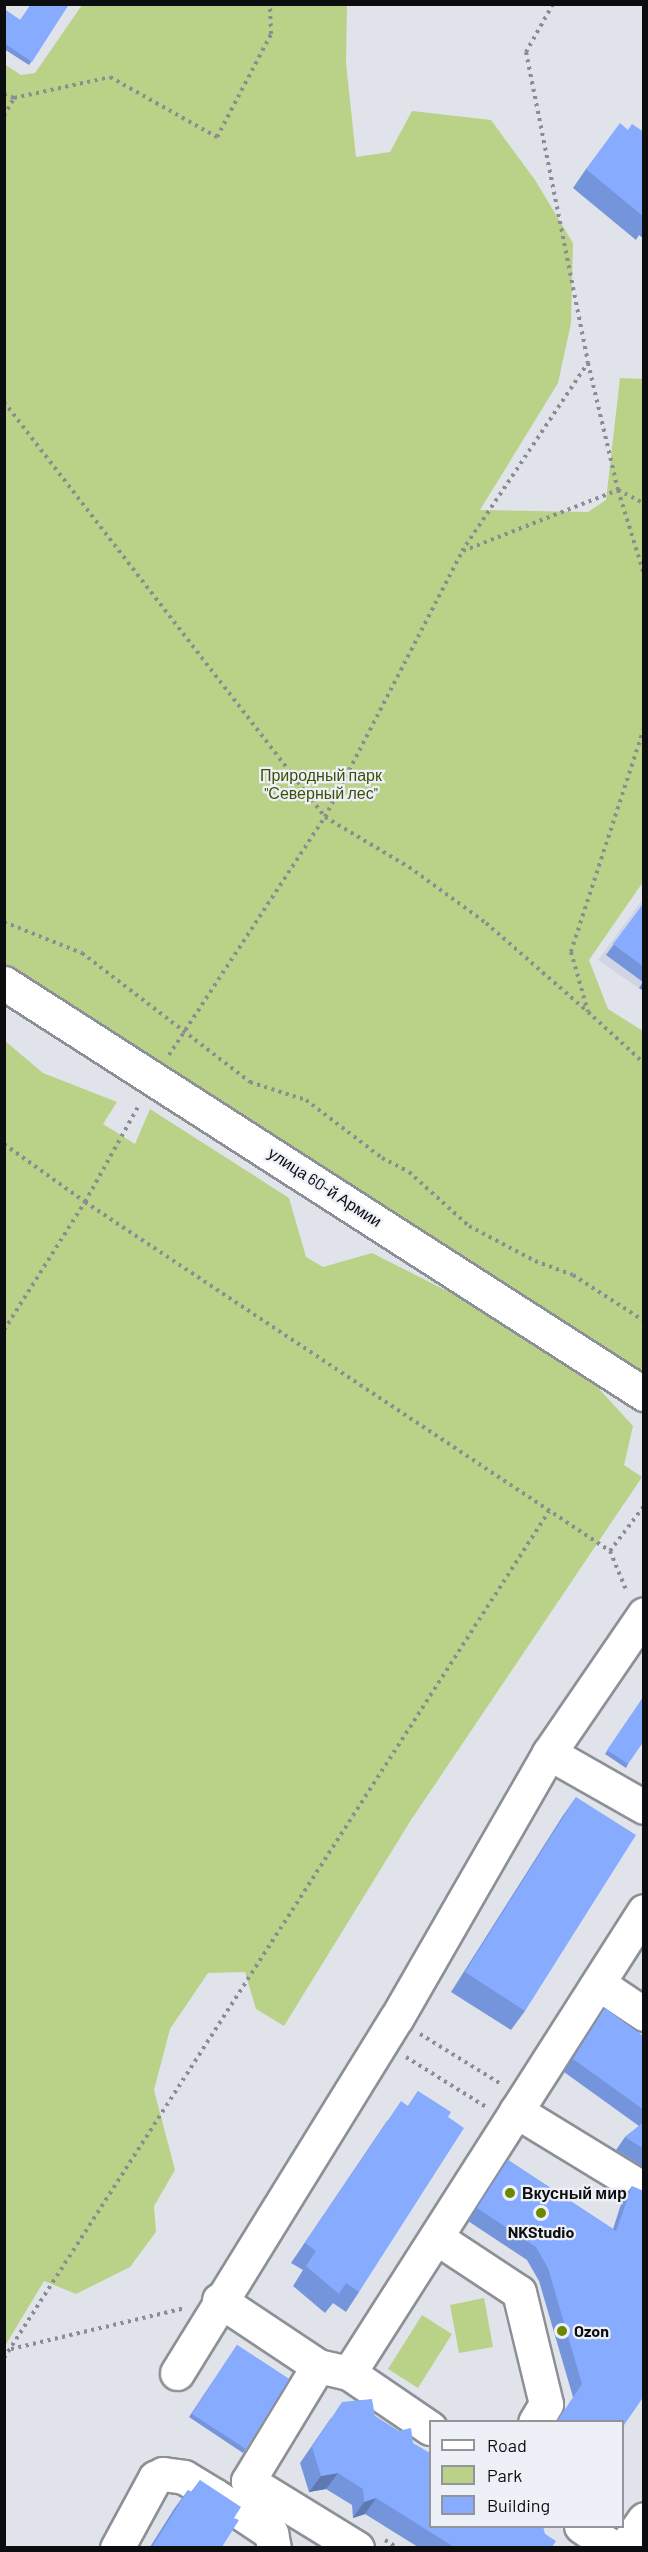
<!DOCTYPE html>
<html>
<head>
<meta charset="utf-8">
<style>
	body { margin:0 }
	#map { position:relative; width:648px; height:2552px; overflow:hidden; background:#e0e3ea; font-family:Barlow,sans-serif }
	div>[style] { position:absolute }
	.built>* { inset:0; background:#cfd5e2 }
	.green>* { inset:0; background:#b9d287 }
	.path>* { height:4px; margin-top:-2px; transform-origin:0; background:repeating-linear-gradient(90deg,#8b8d92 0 3px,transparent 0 7.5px) }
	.roads { filter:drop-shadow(2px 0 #8d9096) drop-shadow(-2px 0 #8d9096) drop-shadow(0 2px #8d9096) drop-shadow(0 -2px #8d9096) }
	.minor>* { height:33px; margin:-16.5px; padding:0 16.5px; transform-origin:16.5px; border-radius:16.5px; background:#fff }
	.wall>* { inset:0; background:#7494db }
	.shaded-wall>* { inset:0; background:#5e78b2 }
	.building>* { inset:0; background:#87acff }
	.dots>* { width:16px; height:16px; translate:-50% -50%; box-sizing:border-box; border:3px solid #edf0f7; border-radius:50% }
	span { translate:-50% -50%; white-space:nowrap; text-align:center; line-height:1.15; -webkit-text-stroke:4.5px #edf0f7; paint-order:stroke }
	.park-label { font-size:16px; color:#3d4f06 }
	.street-label { font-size:16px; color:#0c0d0f }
	.poi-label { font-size:16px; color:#0c0d0f; font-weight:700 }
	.left { translate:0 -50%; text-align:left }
	.frame { position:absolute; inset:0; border:6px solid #0c0d0f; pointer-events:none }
	.legend { position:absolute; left:429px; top:2420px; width:195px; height:108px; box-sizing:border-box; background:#edf0f7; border:2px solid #93959a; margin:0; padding:8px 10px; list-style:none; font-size:18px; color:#0c0d0f }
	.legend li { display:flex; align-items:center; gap:12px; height:30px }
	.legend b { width:30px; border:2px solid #93959a }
</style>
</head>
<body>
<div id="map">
	<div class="built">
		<i style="clip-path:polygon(643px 899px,643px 991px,598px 960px)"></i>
	</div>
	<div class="green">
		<i style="clip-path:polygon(82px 5px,347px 5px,346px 63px,356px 157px,390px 152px,412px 111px,491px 120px,535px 180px,573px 243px,571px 323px,558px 383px,480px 510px,588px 512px,606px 500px,620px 378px,643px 379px,643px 882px,589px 960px,608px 1009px,643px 1031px,643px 1375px,114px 1033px,106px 1038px,5px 975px,4px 64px,21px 75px,35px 73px)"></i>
		<i style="clip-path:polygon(5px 1041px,43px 1073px,117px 1102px,103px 1124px,135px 1144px,150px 1109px,289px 1198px,306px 1257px,323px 1267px,372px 1253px,479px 1307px,590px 1379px,633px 1426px,624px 1465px,642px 1477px,411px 1820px,284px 2026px,256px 2009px,245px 1972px,208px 1973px,170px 2029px,154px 2090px,175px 2170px,154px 2206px,156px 2232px,130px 2267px,76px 2294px,44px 2281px,5px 2346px)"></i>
		<i style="clip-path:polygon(484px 2298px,493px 2347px,459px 2353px,450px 2305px)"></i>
		<i style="clip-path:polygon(422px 2315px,452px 2334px,418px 2388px,388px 2369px)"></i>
	</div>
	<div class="path">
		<i style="left:553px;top:4px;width:55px;rotate:119.4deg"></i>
		<i style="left:526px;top:52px;width:317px;rotate:78.7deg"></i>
		<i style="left:588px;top:363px;width:130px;rotate:76.7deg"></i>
		<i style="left:618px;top:490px;width:29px;rotate:27deg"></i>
		<i style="left:4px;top:94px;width:11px;rotate:22deg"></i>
		<i style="left:14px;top:98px;width:98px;rotate:-12.3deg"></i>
		<i style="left:110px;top:77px;width:123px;rotate:29.3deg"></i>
		<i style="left:217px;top:137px;width:116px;rotate:-62.3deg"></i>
		<i style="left:271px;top:34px;width:30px;rotate:-92deg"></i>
		<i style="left:4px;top:116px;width:21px;rotate:-61deg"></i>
		<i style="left:4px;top:402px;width:525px;rotate:52.28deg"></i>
		<i style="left:325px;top:817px;width:98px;rotate:30.8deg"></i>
		<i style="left:409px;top:867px;width:95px;rotate:36deg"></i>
		<i style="left:486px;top:923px;width:135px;rotate:41.1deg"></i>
		<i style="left:463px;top:551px;width:167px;rotate:-21.5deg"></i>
		<i style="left:618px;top:490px;width:88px;rotate:72.8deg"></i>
		<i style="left:644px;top:728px;width:236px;rotate:108.1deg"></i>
		<i style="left:571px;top:952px;width:62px;rotate:74.2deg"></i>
		<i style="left:588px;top:1012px;width:76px;rotate:42.3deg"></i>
		<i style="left:4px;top:922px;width:84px;rotate:21.7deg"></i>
		<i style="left:82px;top:953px;width:212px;rotate:37.5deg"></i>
		<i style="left:250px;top:1082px;width:59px;rotate:17.8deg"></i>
		<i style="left:306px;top:1100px;width:96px;rotate:37.3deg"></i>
		<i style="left:382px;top:1158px;width:30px;rotate:27deg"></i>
		<i style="left:409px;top:1172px;width:81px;rotate:42deg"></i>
		<i style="left:469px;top:1226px;width:75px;rotate:27.9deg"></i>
		<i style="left:535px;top:1261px;width:40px;rotate:20.2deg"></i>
		<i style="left:573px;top:1275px;width:85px;rotate:32.9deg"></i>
		<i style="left:169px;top:1055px;width:285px;rotate:-56.8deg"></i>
		<i style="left:325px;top:817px;width:299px;rotate:-62.7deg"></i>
		<i style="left:462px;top:551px;width:226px;rotate:-56.2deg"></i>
		<i style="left:4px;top:1144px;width:100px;rotate:35.6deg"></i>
		<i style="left:85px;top:1202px;width:630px;rotate:33.61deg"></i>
		<i style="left:610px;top:1551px;width:44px;rotate:67.5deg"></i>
		<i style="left:4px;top:1330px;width:151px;rotate:-57.7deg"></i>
		<i style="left:85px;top:1202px;width:111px;rotate:-60.9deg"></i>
		<i style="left:610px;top:1551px;width:56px;rotate:-52.9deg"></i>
		<i style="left:420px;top:2034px;width:95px;rotate:31.7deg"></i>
		<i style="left:406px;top:2057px;width:94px;rotate:32deg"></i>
		<i style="left:11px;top:2349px;width:176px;rotate:-13.2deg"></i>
		<i style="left:4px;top:2358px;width:1007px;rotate:-57.24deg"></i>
		<i style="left:385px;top:2540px;width:15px;rotate:32deg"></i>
	</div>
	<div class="roads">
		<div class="minor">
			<i style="left:4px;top:983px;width:761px;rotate:32.71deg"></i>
			<i style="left:549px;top:1753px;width:109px;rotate:29.6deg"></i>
			<i style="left:599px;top:1984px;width:54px;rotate:33.7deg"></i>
			<i style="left:516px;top:2111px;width:150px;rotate:31.4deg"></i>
			<i style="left:437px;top:2238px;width:98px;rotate:33.4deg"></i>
			<i style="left:519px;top:2292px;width:115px;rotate:76.4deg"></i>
			<i style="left:546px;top:2404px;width:21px;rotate:121deg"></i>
			<i style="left:219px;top:2300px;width:119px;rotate:33.7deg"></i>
			<i style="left:318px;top:2366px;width:32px;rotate:13deg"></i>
			<i style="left:349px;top:2373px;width:98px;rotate:34.2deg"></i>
			<i style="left:318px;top:2366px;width:135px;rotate:121.3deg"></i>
			<i style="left:248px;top:2481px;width:128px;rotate:31.6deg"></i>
			<i style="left:177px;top:2373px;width:416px;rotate:-58.3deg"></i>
			<i style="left:396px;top:2019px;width:307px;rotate:-60.1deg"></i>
			<i style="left:549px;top:1753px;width:168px;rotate:-55.6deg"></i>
			<i style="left:349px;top:2373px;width:548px;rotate:-57.44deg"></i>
			<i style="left:581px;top:2526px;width:40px;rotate:34deg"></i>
			<i style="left:117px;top:2548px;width:80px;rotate:-61.5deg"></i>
			<i style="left:155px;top:2478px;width:9px;rotate:-27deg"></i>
			<i style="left:163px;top:2474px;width:21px;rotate:8deg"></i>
			<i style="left:184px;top:2477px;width:35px;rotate:31deg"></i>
			<i style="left:214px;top:2495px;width:69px;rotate:33.7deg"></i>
			<i style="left:271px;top:2533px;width:15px;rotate:79deg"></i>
			<i style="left:624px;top:2548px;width:35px;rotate:-55deg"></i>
		</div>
	</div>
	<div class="wall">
		<i style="clip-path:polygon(69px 4px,29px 65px,4px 49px,4px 9px,20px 20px)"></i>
		<i style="clip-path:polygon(628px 130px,644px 132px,644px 239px,639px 235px,636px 240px,573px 188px,586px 169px)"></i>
		<i style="clip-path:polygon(644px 903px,644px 991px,639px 988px,643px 982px,606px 955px)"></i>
		<i style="clip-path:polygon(644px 1696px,628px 1764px,626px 1768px,605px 1754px)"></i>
		<i style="clip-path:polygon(576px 1797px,525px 2011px,511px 2030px,451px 1992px,562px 1817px)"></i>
		<i style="clip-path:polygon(605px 2008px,644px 2037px,644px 2167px,616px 2150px,625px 2137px,639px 2126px,564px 2072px)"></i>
		<i style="clip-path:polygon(418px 2091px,448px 2117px,359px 2292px,346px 2312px,333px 2303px,325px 2313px,293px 2286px,303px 2270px,291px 2263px,387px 2121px,408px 2106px)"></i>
		<i style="clip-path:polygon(508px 2160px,613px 2229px,623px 2198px,632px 2186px,644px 2396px,573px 2397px,539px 2281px,527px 2260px,468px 2221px)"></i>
		<i style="clip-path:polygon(237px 2345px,289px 2379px,243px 2453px,189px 2417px)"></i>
		<i style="clip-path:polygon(375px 2416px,413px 2443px,430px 2526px,545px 2534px,552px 2547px,418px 2547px,365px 2514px,353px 2518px,352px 2505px,326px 2489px,309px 2492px,300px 2463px,331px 2418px)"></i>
		<i style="clip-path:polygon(200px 2480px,234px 2518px,222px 2547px,150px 2547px,174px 2509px,188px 2490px,191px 2492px)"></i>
	</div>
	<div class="shaded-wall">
		<i style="clip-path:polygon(338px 2473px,326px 2489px,309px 2492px,321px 2476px)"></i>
		<i style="clip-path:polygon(376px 2498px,365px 2514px,353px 2518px,364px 2502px)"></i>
	</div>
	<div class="building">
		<i style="clip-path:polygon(31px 4px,69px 4px,32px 62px,4px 43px,4px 9px,20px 20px)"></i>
		<i style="clip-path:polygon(620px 123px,628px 130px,632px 124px,644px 132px,644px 217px,586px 169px)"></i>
		<i style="clip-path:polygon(644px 903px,644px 967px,613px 944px)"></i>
		<i style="clip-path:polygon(644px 1696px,644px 1741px,628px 1764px,607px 1750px)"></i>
		<i style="clip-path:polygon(576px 1797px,636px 1835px,525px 2011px,465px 1972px)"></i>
		<i style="clip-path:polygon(605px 2008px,644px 2037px,644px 2110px,573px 2059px)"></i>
		<i style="clip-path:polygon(418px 2091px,451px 2112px,448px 2117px,464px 2128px,359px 2292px,346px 2283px,339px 2294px,306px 2266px,316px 2251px,305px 2243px,401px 2101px,408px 2106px)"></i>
		<i style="clip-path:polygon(644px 2122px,644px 2149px,625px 2137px)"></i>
		<i style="clip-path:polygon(508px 2160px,616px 2231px,632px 2186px,644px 2191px,644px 2396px,622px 2428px,622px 2421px,557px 2421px,582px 2384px,548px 2268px,536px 2247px,477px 2208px)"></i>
		<i style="clip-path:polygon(237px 2345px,289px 2379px,246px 2449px,192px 2414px)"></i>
		<i style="clip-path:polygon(372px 2399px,375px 2416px,399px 2431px,411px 2428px,413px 2443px,430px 2453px,430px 2526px,543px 2526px,545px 2534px,556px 2541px,552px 2547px,454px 2547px,376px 2498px,364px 2502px,363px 2489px,338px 2473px,321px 2476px,312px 2447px,342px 2402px)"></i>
		<i style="clip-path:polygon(200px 2480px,241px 2507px,234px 2518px,239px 2520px,222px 2547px,152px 2547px,188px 2490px,192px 2492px)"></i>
	</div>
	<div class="dots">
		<i style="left:510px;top:2193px;background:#6a8801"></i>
		<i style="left:541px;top:2213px;background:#6a8801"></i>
		<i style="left:562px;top:2331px;background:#6a8801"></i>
	</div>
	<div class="park-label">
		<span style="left:321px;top:784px">Природный парк<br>"Северный лес"</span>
	</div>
	<div class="street-label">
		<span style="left:325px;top:1187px;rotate:33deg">улица 60-й Армии</span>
	</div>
	<div class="poi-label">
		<span class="left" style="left:522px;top:2193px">Вкусный мир</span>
		<span style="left:541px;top:2232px">NKStudio</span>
		<span class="left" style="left:574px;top:2331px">Ozon</span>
	</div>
	<div class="frame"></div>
	<ul class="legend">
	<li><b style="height:8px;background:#fff"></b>Road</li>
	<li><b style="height:16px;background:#b9d287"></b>Park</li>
	<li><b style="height:16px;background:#87acff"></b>Building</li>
	</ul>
</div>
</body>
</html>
